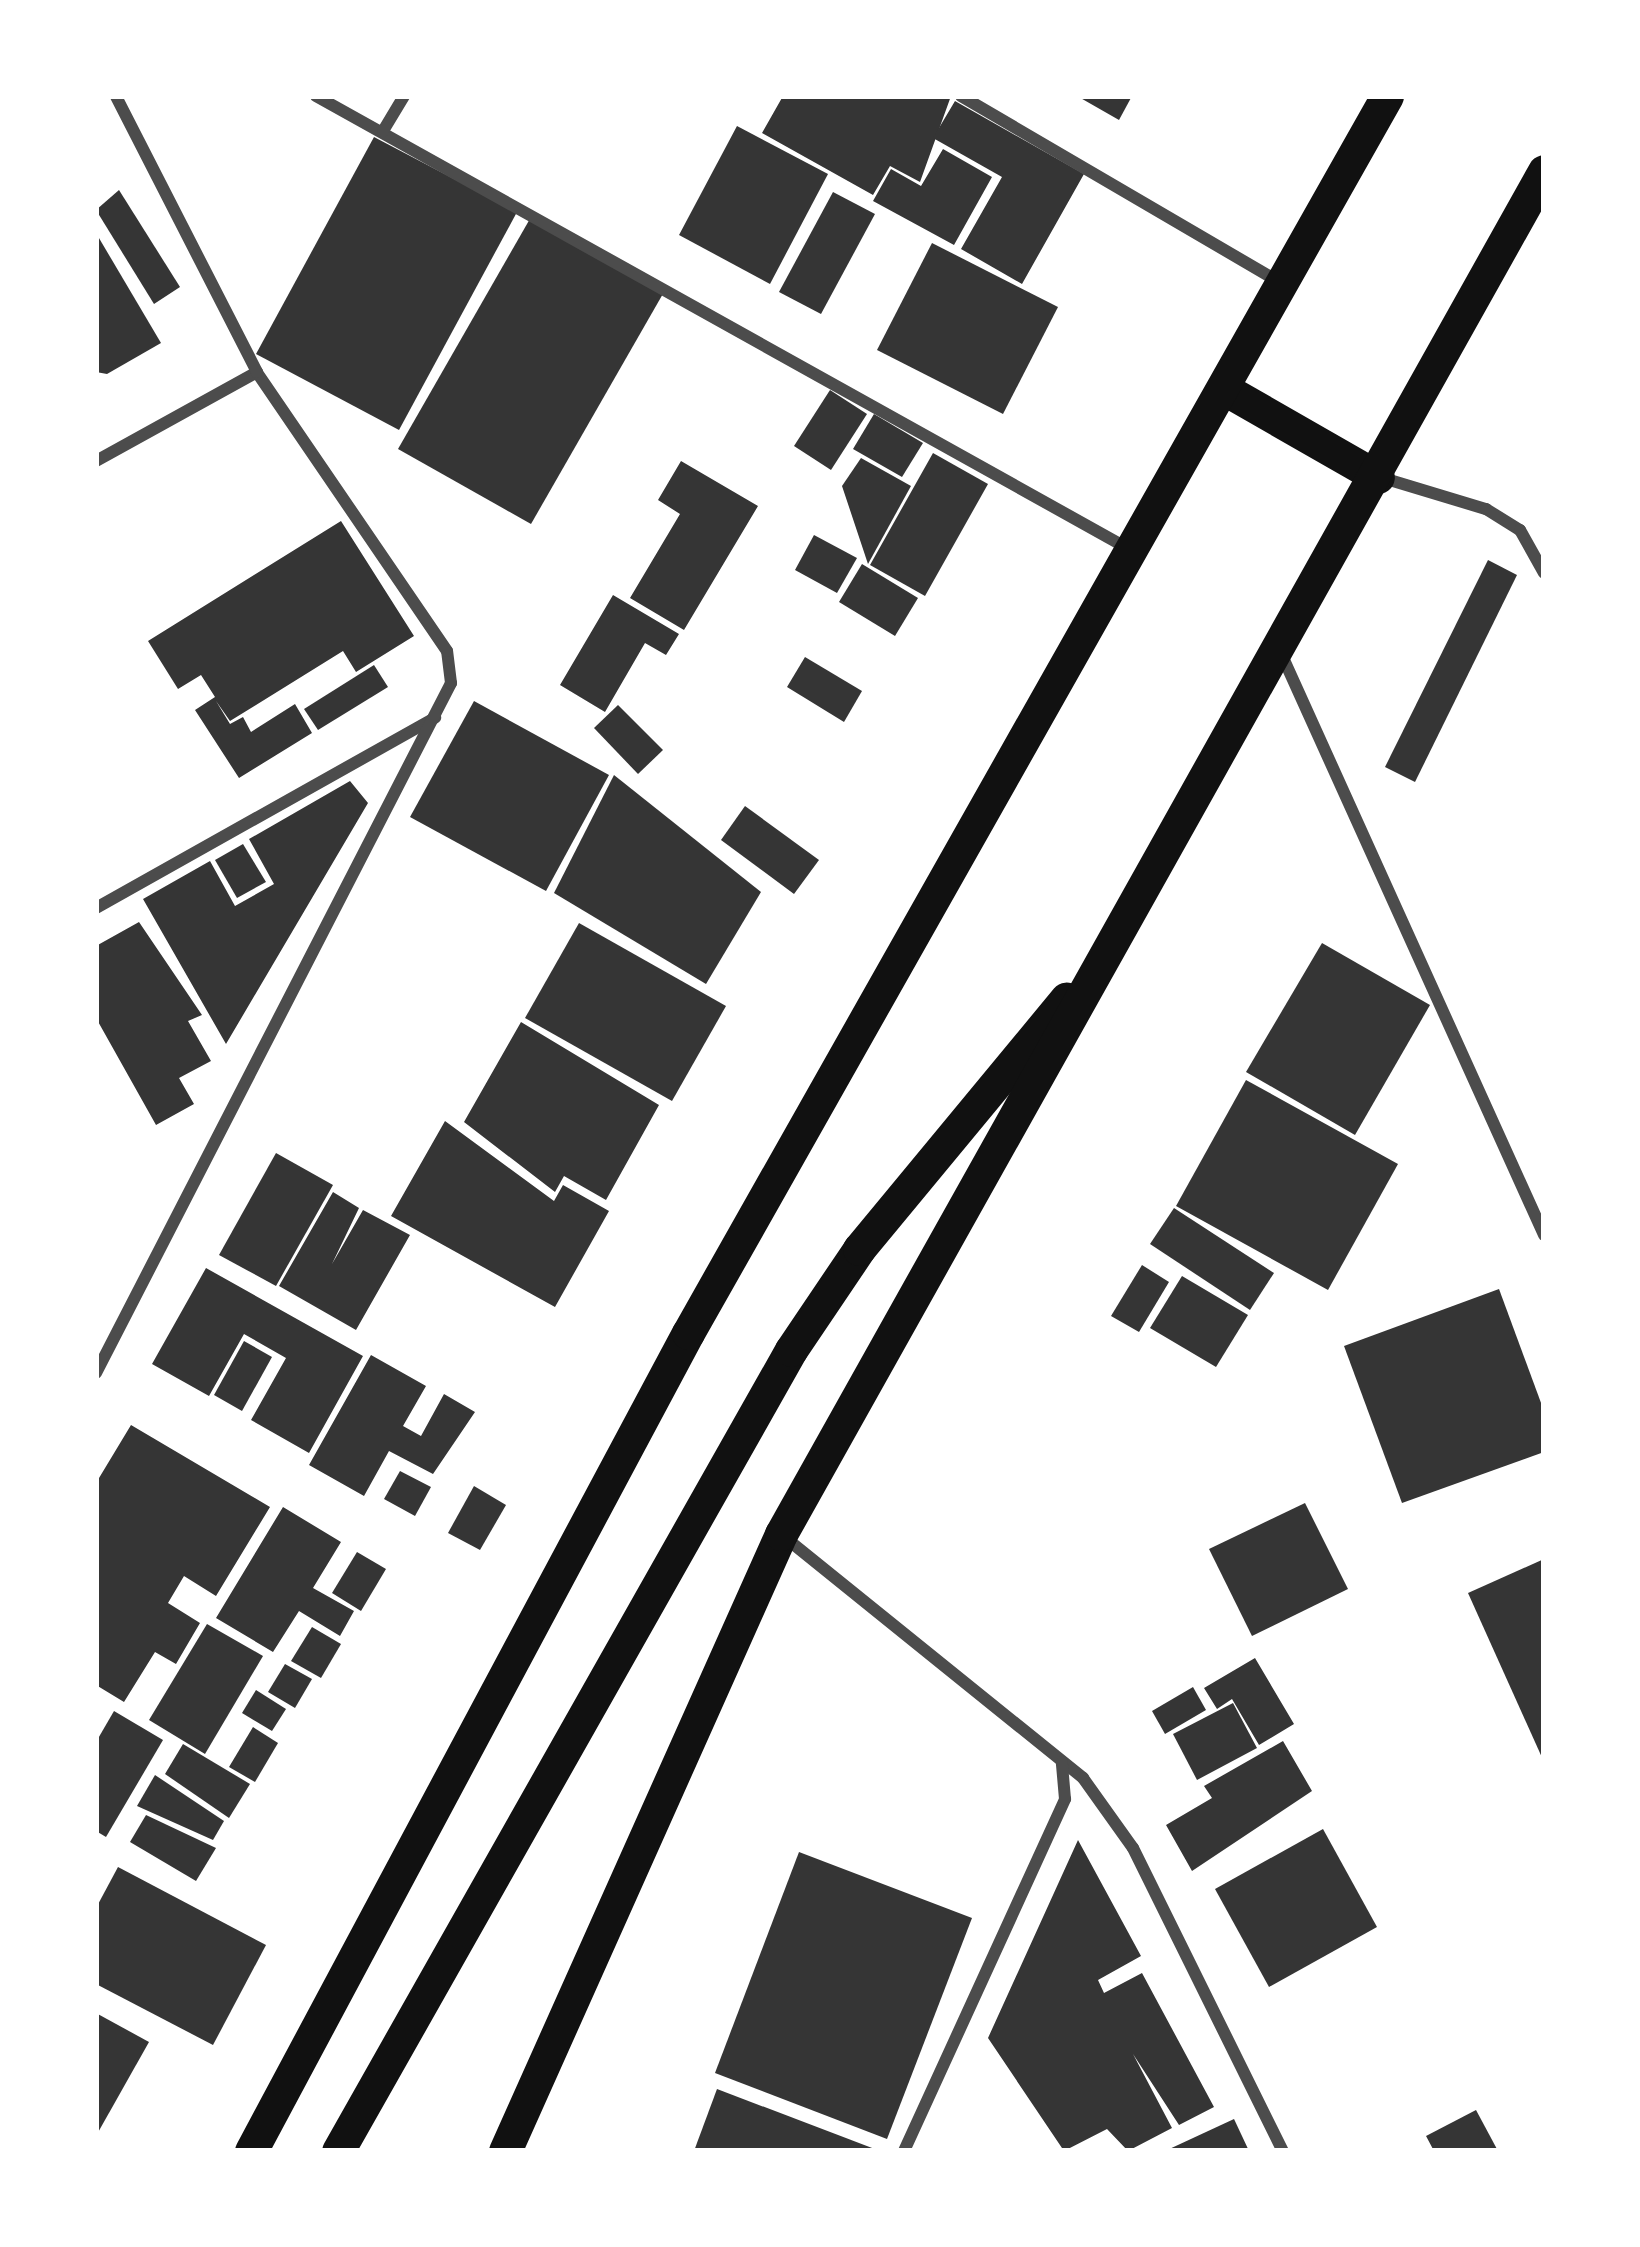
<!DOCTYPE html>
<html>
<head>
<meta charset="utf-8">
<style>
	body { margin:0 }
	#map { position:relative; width:1640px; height:2247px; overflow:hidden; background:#fff; font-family:Inter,sans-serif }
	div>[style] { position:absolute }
	.building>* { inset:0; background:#353535 }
	.minor>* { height:12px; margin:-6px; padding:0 6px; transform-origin:6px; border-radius:6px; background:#4c4c4c }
	.trunk>* { height:33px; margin:-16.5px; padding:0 16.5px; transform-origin:16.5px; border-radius:16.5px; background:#111 }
	span { translate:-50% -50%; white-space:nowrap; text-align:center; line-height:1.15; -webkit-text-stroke:12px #fff; paint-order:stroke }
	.frame { position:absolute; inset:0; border:99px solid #fff; pointer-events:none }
</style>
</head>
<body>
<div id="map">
	<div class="building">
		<i style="clip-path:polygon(783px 96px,951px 96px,920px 182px,890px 166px,873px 195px,762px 133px)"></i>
		<i style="clip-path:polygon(1077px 96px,1132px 96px,1119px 120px)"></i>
		<i style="clip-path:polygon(955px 101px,1084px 174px,1022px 284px,961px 249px,1002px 177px,933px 138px)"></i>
		<i style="clip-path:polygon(737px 126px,828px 174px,770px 284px,679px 235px)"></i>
		<i style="clip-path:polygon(374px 137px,517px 212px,399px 430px,256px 354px)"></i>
		<i style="clip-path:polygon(943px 149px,992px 177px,954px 245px,873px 201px,891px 169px,921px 186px)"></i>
		<i style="clip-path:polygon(119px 190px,180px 287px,154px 304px,96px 210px)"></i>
		<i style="clip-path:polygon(833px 192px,875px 214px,821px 314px,779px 292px)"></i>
		<i style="clip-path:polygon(531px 217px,664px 292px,531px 524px,398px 449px)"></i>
		<i style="clip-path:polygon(96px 233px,161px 343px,107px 374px,96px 372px)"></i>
		<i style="clip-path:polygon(932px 243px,1058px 307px,1003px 414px,877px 350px)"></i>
		<i style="clip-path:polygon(830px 390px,867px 414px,831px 470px,794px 446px)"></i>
		<i style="clip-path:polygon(874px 414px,923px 443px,902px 477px,853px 449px)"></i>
		<i style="clip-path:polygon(933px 453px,988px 484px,925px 596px,870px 565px)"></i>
		<i style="clip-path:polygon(861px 458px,911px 486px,868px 564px,842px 486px)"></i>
		<i style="clip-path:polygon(681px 461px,758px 506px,684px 630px,630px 598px,680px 514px,658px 500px)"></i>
		<i style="clip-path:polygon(341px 521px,414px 636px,356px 672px,343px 651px,230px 721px,216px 701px,230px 724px,243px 717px,251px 732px,295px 704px,312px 733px,239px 778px,195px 710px,215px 697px,201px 675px,178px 689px,148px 641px)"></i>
		<i style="clip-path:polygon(814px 535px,857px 558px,837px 593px,795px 570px)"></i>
		<i style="clip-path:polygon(1488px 560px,1517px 575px,1415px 782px,1385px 767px)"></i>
		<i style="clip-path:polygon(862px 564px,918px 598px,895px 636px,839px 602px)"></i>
		<i style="clip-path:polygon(613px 595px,679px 634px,666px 655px,645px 643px,605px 712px,560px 685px)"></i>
		<i style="clip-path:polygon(805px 657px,862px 691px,844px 722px,787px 687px)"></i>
		<i style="clip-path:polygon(374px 665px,388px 687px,318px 730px,304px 709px)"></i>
		<i style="clip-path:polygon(474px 701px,609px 775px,546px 891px,410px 817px)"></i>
		<i style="clip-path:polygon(618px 705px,663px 750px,638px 774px,594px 728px)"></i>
		<i style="clip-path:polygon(614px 775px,761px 892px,706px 984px,554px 893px)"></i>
		<i style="clip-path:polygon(350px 781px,368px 803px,226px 1044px,143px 899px,210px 861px,235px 906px,274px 884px,249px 839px)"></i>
		<i style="clip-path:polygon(745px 806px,819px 860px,794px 894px,721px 840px)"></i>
		<i style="clip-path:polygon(243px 844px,266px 882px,237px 898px,215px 860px)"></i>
		<i style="clip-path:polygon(139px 922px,202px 1015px,188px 1021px,211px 1061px,179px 1078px,194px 1104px,156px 1125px,96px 1018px,96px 946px)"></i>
		<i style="clip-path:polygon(579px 923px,726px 1006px,672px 1101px,525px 1018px)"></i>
		<i style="clip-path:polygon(1322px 943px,1430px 1005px,1355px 1135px,1246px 1072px)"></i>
		<i style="clip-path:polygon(521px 1022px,659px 1105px,606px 1200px,564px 1176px,555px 1192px,464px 1122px)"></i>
		<i style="clip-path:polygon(1246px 1080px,1398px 1164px,1328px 1290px,1176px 1206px)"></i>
		<i style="clip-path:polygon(445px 1121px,554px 1201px,563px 1185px,609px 1211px,555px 1307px,391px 1216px)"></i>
		<i style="clip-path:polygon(276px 1153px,333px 1185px,276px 1286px,219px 1255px)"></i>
		<i style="clip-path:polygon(333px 1192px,359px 1208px,332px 1264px,363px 1210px,410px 1235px,356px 1330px,279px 1286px)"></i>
		<i style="clip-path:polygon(1174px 1208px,1274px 1273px,1250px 1310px,1150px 1244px)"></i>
		<i style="clip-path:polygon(1142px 1265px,1169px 1282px,1139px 1332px,1111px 1316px)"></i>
		<i style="clip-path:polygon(206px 1268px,363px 1356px,309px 1453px,251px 1420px,286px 1358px,244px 1334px,209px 1396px,152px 1364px)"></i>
		<i style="clip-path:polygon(1182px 1276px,1248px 1315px,1216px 1367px,1150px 1328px)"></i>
		<i style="clip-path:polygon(1499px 1289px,1544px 1411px,1544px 1452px,1402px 1503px,1344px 1346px)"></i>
		<i style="clip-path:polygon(244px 1341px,272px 1357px,242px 1411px,214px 1395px)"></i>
		<i style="clip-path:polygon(371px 1355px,426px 1386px,403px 1426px,421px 1436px,444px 1394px,475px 1412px,433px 1474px,389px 1451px,364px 1496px,309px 1465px)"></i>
		<i style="clip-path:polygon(131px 1425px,270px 1507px,216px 1596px,184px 1576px,168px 1603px,200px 1623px,176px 1664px,155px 1652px,124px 1702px,96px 1685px,96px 1483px)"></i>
		<i style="clip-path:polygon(400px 1471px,431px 1487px,415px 1516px,384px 1499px)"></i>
		<i style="clip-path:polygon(474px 1486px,506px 1505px,480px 1550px,448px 1533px)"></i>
		<i style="clip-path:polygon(1305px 1503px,1348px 1589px,1252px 1636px,1209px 1549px)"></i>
		<i style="clip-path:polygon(283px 1507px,341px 1542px,313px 1588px,354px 1611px,340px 1636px,299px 1611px,273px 1652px,216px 1618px)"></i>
		<i style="clip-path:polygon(357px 1552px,386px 1569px,361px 1611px,332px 1593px)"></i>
		<i style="clip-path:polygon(1544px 1559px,1544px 1762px,1468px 1593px)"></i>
		<i style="clip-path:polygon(207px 1624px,263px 1656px,205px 1754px,149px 1720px)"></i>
		<i style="clip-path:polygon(312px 1627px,341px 1644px,321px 1678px,291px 1661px)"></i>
		<i style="clip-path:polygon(1255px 1658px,1294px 1724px,1259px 1745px,1232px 1699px,1217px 1709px,1204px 1688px)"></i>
		<i style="clip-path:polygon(285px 1664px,312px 1679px,295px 1708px,268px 1692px)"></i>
		<i style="clip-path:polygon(1193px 1687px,1206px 1710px,1165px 1734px,1152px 1711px)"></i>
		<i style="clip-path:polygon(256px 1690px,286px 1709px,272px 1731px,242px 1713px)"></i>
		<i style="clip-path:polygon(1233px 1703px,1257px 1748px,1197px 1780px,1173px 1734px)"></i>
		<i style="clip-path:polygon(114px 1711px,163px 1740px,106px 1837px,96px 1831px,96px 1742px)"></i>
		<i style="clip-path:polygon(253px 1727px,278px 1743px,255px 1782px,229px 1767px)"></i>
		<i style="clip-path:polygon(1283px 1741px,1312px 1791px,1192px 1871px,1166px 1825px,1212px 1798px,1204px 1786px)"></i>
		<i style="clip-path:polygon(183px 1744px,250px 1784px,229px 1818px,165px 1774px)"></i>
		<i style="clip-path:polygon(155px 1775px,224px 1821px,213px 1840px,137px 1806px)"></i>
		<i style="clip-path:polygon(146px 1815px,216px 1848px,196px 1881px,130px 1842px)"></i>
		<i style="clip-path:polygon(1323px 1829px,1377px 1927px,1269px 1987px,1215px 1889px)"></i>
		<i style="clip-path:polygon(1078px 1840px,1141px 1956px,1098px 1980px,1104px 1993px,1142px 1973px,1214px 2107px,1179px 2125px,1133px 2054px,1172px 2128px,1128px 2151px,1107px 2129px,1064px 2151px,988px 2038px)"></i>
		<i style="clip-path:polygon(799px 1852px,972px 1918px,887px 2139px,715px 2073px)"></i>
		<i style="clip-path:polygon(118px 1867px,266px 1945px,213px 2045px,96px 1984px,96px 1908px)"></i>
		<i style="clip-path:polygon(96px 2013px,149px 2042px,96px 2136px)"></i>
		<i style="clip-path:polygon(717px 2089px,880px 2151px,694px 2151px)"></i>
		<i style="clip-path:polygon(1476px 2110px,1498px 2151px,1434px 2151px,1426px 2136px)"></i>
		<i style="clip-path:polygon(1234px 2119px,1249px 2151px,1165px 2151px)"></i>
	</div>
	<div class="minor">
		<i style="left:316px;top:96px;width:928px;rotate:29.13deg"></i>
		<i style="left:961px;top:96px;width:371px;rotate:30.3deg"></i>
		<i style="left:383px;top:131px;width:41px;rotate:-59deg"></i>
		<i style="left:96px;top:461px;width:184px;rotate:-28.9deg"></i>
		<i style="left:1383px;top:478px;width:108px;rotate:16.8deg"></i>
		<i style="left:1486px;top:509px;width:40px;rotate:32deg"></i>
		<i style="left:1520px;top:530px;width:49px;rotate:60.8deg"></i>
		<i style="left:1280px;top:651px;width:641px;rotate:65.67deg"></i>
		<i style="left:96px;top:908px;width:389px;rotate:-29.3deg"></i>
		<i style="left:96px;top:1373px;width:776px;rotate:-62.77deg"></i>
		<i style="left:451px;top:683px;width:32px;rotate:-97deg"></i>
		<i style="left:447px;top:651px;width:338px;rotate:-124.3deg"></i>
		<i style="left:257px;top:372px;width:310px;rotate:-117.1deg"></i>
		<i style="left:782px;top:1535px;width:387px;rotate:38.9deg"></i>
		<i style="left:1083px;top:1778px;width:86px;rotate:54.5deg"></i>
		<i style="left:1133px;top:1848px;width:338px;rotate:63.7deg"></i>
		<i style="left:904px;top:2151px;width:387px;rotate:-65.4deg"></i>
		<i style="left:1065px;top:1799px;width:37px;rotate:-95deg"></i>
	</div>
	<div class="trunk">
		<i style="left:1226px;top:390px;width:175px;rotate:29.8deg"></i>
		<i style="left:251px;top:2151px;width:927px;rotate:-61.89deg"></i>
		<i style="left:688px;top:1333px;width:1421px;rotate:-60.53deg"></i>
		<i style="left:338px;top:2151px;width:920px;rotate:-60.51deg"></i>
		<i style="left:791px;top:1350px;width:122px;rotate:-56deg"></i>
		<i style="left:859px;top:1249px;width:325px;rotate:-50.4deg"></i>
		<i style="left:505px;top:2151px;width:676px;rotate:-65.9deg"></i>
		<i style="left:781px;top:1534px;width:1562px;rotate:-60.76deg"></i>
	</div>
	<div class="frame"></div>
</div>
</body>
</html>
